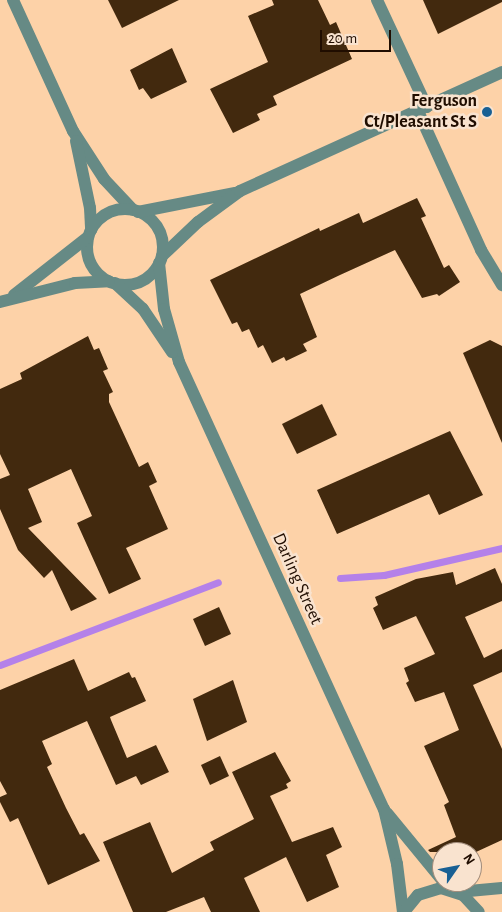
<!DOCTYPE html>
<html>
<head>
<meta charset="utf-8">
<style>
	body { margin:0 }
	#map { position:relative; width:502px; height:912px; overflow:hidden; background:#fdd2a8; font-family:"Alegreya Sans",sans-serif }
	div>[style] { position:absolute }
	.stream>* { height:7px; margin:-3.5px; padding:0 3.5px; transform-origin:3.5px; border-radius:3.5px; background:#b481e9 }
	.building>* { inset:0; background:#42290e }
	.minor>* { height:12px; margin:-6px; padding:0 6px; transform-origin:6px; border-radius:6px; background:#668a85 }
	.minor>.ring { margin:-6px; padding:0; box-sizing:content-box; background:none; border:12px solid #668a85; border-radius:50% }
	.dots>* { width:14px; height:14px; translate:-50% -50%; box-sizing:border-box; border:2px solid #f9e3cf; border-radius:50% }
	span { translate:-50% -50%; white-space:nowrap; text-align:center; line-height:1.15; -webkit-text-stroke:5px #f9e3cf; paint-order:stroke }
	.poi-label { font-size:18px; color:#200d00; font-weight:700 }
	.right { translate:-100% -50%; text-align:right }
	.street-label { font-size:18px; color:#200d00 }
	.north { position:absolute; left:432px; top:842px; width:50px; height:50px; box-sizing:border-box; background:#f9e3cf; border:1px solid #a28d7c; border-radius:50%; rotate:57deg; font-size:14px; font-weight:700; line-height:20px; text-align:center; color:#200d00 }
	.north::after { content:''; display:block; margin:auto; width:18px; height:22px; background:#186094; clip-path:polygon(50% 0,100% 100%,50% 72%,0 100%) }
	.scale { position:absolute; left:320px; top:30px; width:71px; height:22px; box-sizing:border-box; border:2px solid #200d00; border-top:0; padding-left:6px; font-size:15px; line-height:18px; white-space:nowrap; color:#200d00; -webkit-text-stroke:4px #f9e3cf; paint-order:stroke }
</style>
</head>
<body>
<div id="map">
	<div class="stream">
		<i style="left:340px;top:578px;width:44px;rotate:-3.9deg"></i>
		<i style="left:384px;top:575px;width:121px;rotate:-12.9deg"></i>
		<i style="left:0;top:665px;width:233px;rotate:-20.8deg"></i>
	</div>
	<div class="building">
		<i style="clip-path:polygon(108px 0,179px 0,122px 28px)"></i>
		<i style="clip-path:polygon(272px 0,318px 0,330px 25px,336px 22px,352px 59px,273px 96px,277px 105px,257px 114px,260px 120px,233px 133px,210px 89px,268px 62px,248px 16px,274px 5px)"></i>
		<i style="clip-path:polygon(423px 0,502px 0,502px 2px,438px 34px)"></i>
		<i style="clip-path:polygon(172px 48px,187px 82px,151px 99px,143px 88px,139px 90px,130px 70px)"></i>
		<i style="clip-path:polygon(417px 198px,426px 216px,421px 218px,444px 268px,449px 265px,460px 282px,439px 296px,437px 294px,422px 298px,395px 250px,340px 275px,300px 294px,317px 337px,303px 344px,307px 351px,286px 361px,284px 357px,272px 363px,263px 345px,258px 348px,249px 329px,242px 332px,237px 322px,232px 324px,210px 280px,319px 228px,320px 231px,359px 213px,363px 223px)"></i>
		<i style="clip-path:polygon(88px 336px,94px 350px,99px 348px,108px 369px,103px 371px,113px 392px,109px 394px,109px 402px,139px 467px,148px 462px,157px 482px,149px 486px,168px 529px,126px 548px,141px 579px,109px 594px,77px 523px,92px 516px,71px 469px,28px 489px,42px 522px,28px 528px,97px 599px,71px 611px,52px 570px,44px 578px,18px 550px,0 509px,0 479px,10px 475px,0 454px,0 389px,22px 379px,20px 373px)"></i>
		<i style="clip-path:polygon(490px 340px,502px 346px,502px 443px,463px 353px)"></i>
		<i style="clip-path:polygon(322px 404px,337px 435px,297px 454px,282px 424px)"></i>
		<i style="clip-path:polygon(450px 431px,483px 495px,439px 515px,429px 494px,337px 534px,317px 490px)"></i>
		<i style="clip-path:polygon(495px 568px,502px 584px,502px 601px,465px 617px,484px 658px,502px 649px,502px 672px,473px 685px,502px 749px,502px 840px,476px 852px,430px 852px,428px 850px,456px 837px,444px 805px,449px 802px,424px 746px,459px 730px,444px 692px,415px 702px,406px 683px,409px 681px,404px 668px,435px 654px,416px 616px,383px 630px,373px 608px,378px 605px,375px 597px,416px 579px,453px 572px,456px 585px)"></i>
		<i style="clip-path:polygon(219px 607px,231px 634px,205px 646px,193px 619px)"></i>
		<i style="clip-path:polygon(74px 659px,88px 691px,129px 672px,132px 678px,135px 677px,146px 701px,110px 717px,111px 720px,127px 758px,156px 745px,169px 772px,141px 785px,136px 776px,116px 785px,87px 721px,42px 741px,52px 764px,47px 767px,66px 808px,80px 835px,84px 833px,100px 861px,48px 885px,18px 818px,10px 822px,0 802px,0 797px,7px 794px,0 781px,0 690px)"></i>
		<i style="clip-path:polygon(233px 680px,247px 722px,207px 741px,193px 699px)"></i>
		<i style="clip-path:polygon(275px 752px,291px 781px,286px 784px,288px 788px,270px 796px,292px 842px,333px 827px,342px 847px,326px 855px,339px 887px,307px 902px,286px 857px,244px 878px,260px 912px,211px 912px,204px 897px,166px 912px,133px 912px,103px 842px,150px 822px,172px 873px,214px 850px,210px 842px,254px 819px,232px 772px)"></i>
		<i style="clip-path:polygon(220px 756px,229px 776px,210px 785px,201px 765px)"></i>
	</div>
	<div class="minor">
		<i style="left:13px;top:0;width:144px;rotate:65.4deg"></i>
		<i style="left:73px;top:131px;width:57px;rotate:57.1deg"></i>
		<i style="left:104px;top:179px;width:42px;rotate:46.9deg"></i>
		<i style="left:377px;top:0;width:118px;rotate:65deg"></i>
		<i style="left:418px;top:111px;width:153px;rotate:65.6deg"></i>
		<i style="left:481px;top:250px;width:41px;rotate:59deg"></i>
		<i style="left:76px;top:141px;width:68px;rotate:78.2deg"></i>
		<i style="left:90px;top:208px;width:22px;rotate:87deg"></i>
		<i class="ring" style="left:87px;top:209px;width:64px;height:64px"></i>
		<i style="left:138px;top:212px;width:99px;rotate:-11.1deg"></i>
		<i style="left:162px;top:256px;width:50px;rotate:-43.4deg"></i>
		<i style="left:198px;top:222px;width:52px;rotate:-36.4deg"></i>
		<i style="left:240px;top:191px;width:288px;rotate:-24.4deg"></i>
		<i style="left:159px;top:263px;width:46px;rotate:83.8deg"></i>
		<i style="left:164px;top:309px;width:55px;rotate:74.2deg"></i>
		<i style="left:179px;top:362px;width:492px;rotate:65.4deg"></i>
		<i style="left:384px;top:809px;width:57px;rotate:76.7deg"></i>
		<i style="left:397px;top:864px;width:48px;rotate:82.9deg"></i>
		<i style="left:115px;top:283px;width:38px;rotate:43deg"></i>
		<i style="left:143px;top:309px;width:52px;rotate:56deg"></i>
		<i style="left:14px;top:295px;width:94px;rotate:-38.1deg"></i>
		<i style="left:0;top:302px;width:77px;rotate:-14.2deg"></i>
		<i style="left:75px;top:283px;width:34px;rotate:-3deg"></i>
		<i style="left:387px;top:813px;width:87px;rotate:50.6deg"></i>
		<i style="left:458px;top:892px;width:44px;rotate:-5.2deg"></i>
		<i style="left:404px;top:912px;width:22px;rotate:-51deg"></i>
		<i style="left:418px;top:895px;width:24px;rotate:-17deg"></i>
		<i style="left:441px;top:888px;width:23px;rotate:18deg"></i>
		<i style="left:463px;top:895px;width:23px;rotate:47deg"></i>
	</div>
	<div class="dots">
		<i style="left:487px;top:112px;background:#186094"></i>
	</div>
	<div class="poi-label">
		<span class="right" style="left:477px;top:112px">Ferguson<br>Ct/Pleasant St S</span>
	</div>
	<div class="street-label">
		<span style="left:297px;top:579px;rotate:66deg">Darling Street</span>
	</div>
	<div class="north">N</div>
	<div class="scale">20 m</div>
</div>
</body>
</html>
